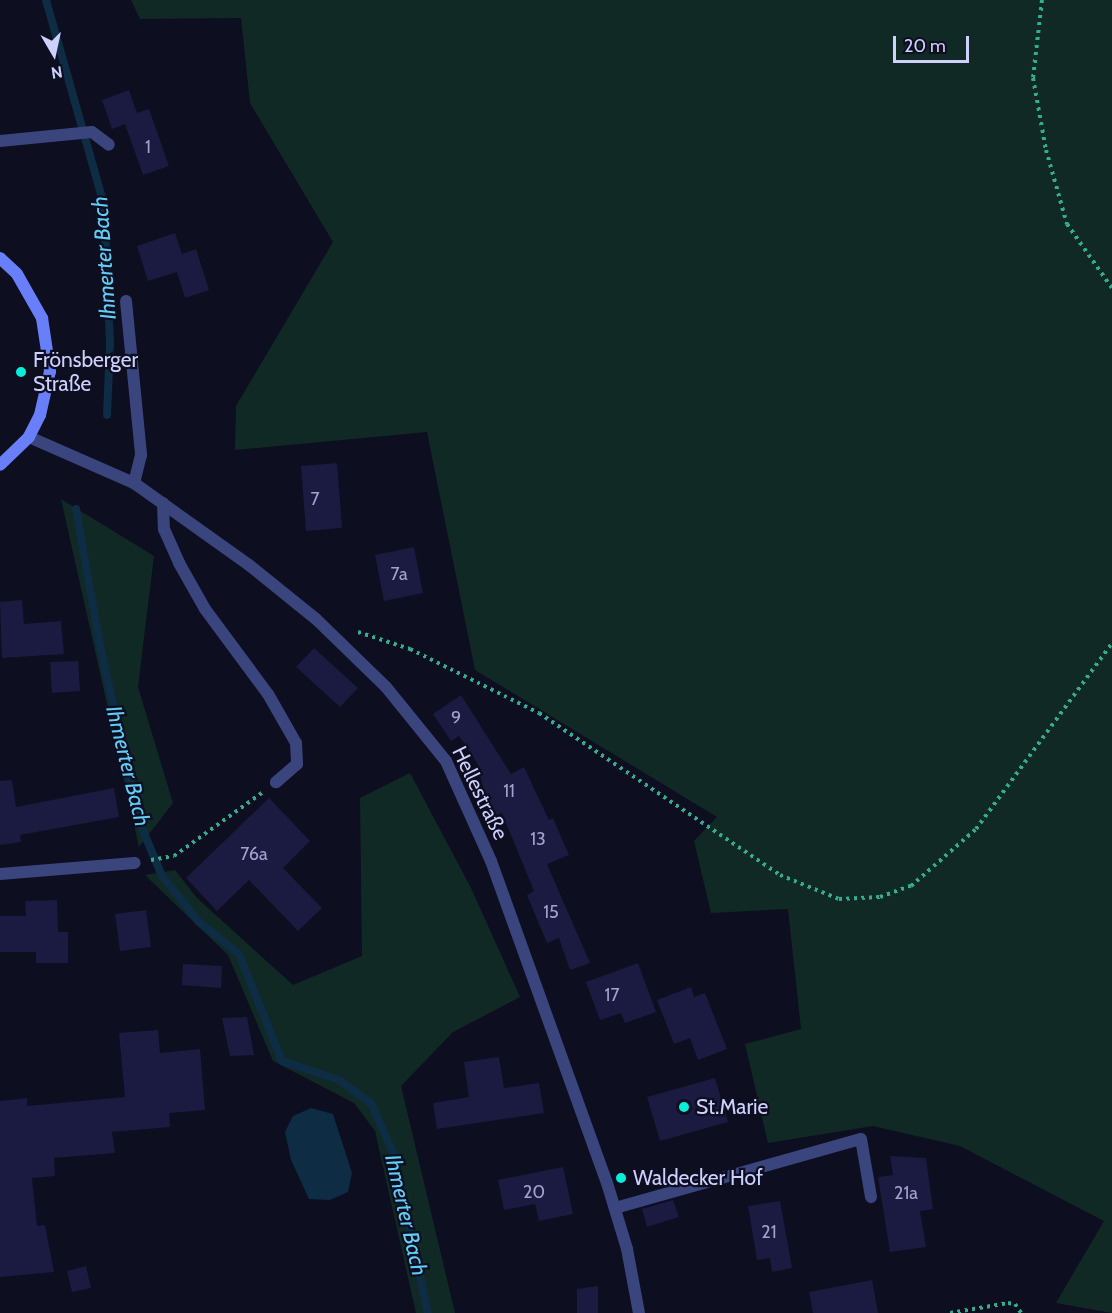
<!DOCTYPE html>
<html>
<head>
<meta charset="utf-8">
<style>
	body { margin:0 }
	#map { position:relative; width:1112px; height:1313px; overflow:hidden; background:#0d0e20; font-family:Cabin,sans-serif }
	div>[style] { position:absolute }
	.green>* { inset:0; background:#112924 }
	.water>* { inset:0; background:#0e2c43 }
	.stream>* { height:8px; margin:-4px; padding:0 4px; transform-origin:4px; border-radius:4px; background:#0e2c43 }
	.building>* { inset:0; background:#1b1a40 }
	.path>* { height:4px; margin-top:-2px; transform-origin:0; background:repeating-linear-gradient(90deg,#32ad8f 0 3px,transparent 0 7.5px) }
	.lane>* { height:12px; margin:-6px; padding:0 6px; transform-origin:6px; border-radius:6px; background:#3a447d }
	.street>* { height:12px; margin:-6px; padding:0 6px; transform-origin:6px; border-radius:6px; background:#3a447d }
	.secondary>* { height:12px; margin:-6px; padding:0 6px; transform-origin:6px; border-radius:6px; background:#697ff9 }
	.dots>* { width:16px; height:16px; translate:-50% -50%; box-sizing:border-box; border:3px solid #0d0e20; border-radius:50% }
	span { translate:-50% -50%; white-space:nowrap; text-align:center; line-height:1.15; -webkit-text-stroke:4.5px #0d0e20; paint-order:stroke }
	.number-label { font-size:18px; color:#a1a3ce }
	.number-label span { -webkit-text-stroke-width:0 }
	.poi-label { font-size:21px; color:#ced1fd }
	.left { translate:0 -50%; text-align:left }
	.street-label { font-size:21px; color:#ced1fd }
	.water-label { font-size:22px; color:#60cef9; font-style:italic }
	.north { position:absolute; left:24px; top:24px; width:60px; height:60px; -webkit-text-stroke:4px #0d0e20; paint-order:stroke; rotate:171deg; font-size:16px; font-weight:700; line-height:24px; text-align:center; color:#ced1fd }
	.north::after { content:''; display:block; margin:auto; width:21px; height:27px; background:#ced1fd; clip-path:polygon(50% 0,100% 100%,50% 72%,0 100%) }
	.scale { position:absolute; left:893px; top:36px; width:76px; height:27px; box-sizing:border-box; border:3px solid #ced1fd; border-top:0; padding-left:8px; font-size:18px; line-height:21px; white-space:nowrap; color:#ced1fd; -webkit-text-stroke:4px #0d0e20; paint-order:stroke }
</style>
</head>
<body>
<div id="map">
	<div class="green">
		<i style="clip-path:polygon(131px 0,1112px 0,1112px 1313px,1056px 1303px,1104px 1221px,960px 1146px,873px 1126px,768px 1143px,745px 1044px,801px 1029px,788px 909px,711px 913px,694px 841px,717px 817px,475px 670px,427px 432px,235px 450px,236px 406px,333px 242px,250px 103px,241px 18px,140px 19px)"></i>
		<i style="clip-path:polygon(61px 499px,154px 556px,138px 687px,173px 803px,139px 847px)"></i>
		<i style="clip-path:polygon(410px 773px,471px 888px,520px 997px,453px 1032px,401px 1086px,455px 1313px,416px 1313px,375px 1131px,354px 1103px,273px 1061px,228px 955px,145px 875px,175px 870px,197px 898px,293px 985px,362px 956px,360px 798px)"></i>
	</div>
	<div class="water">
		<i style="clip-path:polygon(311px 1108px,333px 1114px,352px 1173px,348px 1192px,330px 1200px,309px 1199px,291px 1160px,285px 1132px,293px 1116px)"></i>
	</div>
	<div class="stream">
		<i style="left:46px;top:0;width:213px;rotate:74.2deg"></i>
		<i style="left:104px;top:205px;width:139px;rotate:87.5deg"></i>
		<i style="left:110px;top:344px;width:71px;rotate:92.4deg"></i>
		<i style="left:76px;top:509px;width:134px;rotate:80.1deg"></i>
		<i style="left:99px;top:641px;width:184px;rotate:77.5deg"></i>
		<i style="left:139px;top:821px;width:60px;rotate:67.3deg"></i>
		<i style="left:162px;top:876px;width:59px;rotate:51.2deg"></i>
		<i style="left:199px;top:922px;width:51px;rotate:38.7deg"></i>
		<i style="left:239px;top:954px;width:115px;rotate:68.1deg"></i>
		<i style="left:282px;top:1061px;width:60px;rotate:18.4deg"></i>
		<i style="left:339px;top:1080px;width:39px;rotate:36deg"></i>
		<i style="left:371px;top:1103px;width:57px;rotate:66.1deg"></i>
		<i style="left:394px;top:1155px;width:162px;rotate:77.9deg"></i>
	</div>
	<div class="building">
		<i style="clip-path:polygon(129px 90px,137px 113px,149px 109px,169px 166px,143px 175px,125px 124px,112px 129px,102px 100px)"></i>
		<i style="clip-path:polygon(175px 233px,182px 254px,196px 249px,209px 290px,185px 298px,177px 272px,148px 281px,137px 246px)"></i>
		<i style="clip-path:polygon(337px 463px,342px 528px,306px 531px,301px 466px)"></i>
		<i style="clip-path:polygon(414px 547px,423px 593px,384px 601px,375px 555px)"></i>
		<i style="clip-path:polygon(22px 600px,24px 624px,61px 621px,64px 654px,2px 658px,0 602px)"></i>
		<i style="clip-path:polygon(314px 648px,358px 688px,340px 707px,296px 667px)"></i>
		<i style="clip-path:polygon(78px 661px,80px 691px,52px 693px,50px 662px)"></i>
		<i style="clip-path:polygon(461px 695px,511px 774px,524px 767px,549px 820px,553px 818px,569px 855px,547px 864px,590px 963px,570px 970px,559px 938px,547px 943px,527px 895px,534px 891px,502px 813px,491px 818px,477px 763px,459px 736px,451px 741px,433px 714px)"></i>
		<i style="clip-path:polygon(12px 780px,16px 807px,114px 788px,119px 817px,20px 835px,21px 842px,0 845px,0 781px)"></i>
		<i style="clip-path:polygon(269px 798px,310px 841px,283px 868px,322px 908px,298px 931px,249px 880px,217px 911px,186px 878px)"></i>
		<i style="clip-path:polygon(57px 900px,58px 932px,68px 932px,68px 963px,36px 963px,36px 952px,0 952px,0 916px,26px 916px,25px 901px)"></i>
		<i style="clip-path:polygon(146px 910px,151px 947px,120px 951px,115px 914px)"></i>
		<i style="clip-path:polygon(638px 963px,656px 1012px,625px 1023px,621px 1013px,600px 1020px,586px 982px)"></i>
		<i style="clip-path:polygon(183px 964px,222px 966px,221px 988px,182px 985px)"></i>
		<i style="clip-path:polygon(691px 987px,694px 997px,705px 993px,727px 1049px,698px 1060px,690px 1038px,674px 1044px,657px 1000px)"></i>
		<i style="clip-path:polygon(247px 1017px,254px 1055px,230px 1056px,222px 1018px)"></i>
		<i style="clip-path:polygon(158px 1030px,160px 1053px,200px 1049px,205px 1110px,169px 1113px,170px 1127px,112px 1132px,115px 1153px,54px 1158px,55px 1176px,32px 1178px,37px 1226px,45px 1225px,54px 1272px,0 1277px,0 1101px,27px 1098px,27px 1106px,125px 1097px,119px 1033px)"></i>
		<i style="clip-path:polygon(499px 1057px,504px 1088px,539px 1083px,544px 1113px,437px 1129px,433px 1103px,469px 1097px,464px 1062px)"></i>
		<i style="clip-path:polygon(715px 1078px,728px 1122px,660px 1141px,647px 1097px)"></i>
		<i style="clip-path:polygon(890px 1156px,926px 1158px,933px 1209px,920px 1211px,926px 1247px,890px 1252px,878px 1177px,893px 1175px)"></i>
		<i style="clip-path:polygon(563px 1167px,573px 1214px,539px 1221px,535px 1204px,504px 1210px,498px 1180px)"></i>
		<i style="clip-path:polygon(673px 1200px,679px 1217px,647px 1227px,642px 1209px)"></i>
		<i style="clip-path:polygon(780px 1201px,792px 1268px,772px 1272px,770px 1258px,757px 1260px,748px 1206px)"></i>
		<i style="clip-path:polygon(86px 1266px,91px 1288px,72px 1292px,67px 1271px)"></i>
		<i style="clip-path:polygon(872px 1280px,878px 1313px,813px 1313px,809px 1292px)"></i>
		<i style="clip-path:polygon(598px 1286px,598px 1313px,577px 1313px,577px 1289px)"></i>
	</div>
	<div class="path">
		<i style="left:1042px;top:0;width:79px;rotate:96.6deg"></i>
		<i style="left:1033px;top:78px;width:73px;rotate:79.8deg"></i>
		<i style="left:1046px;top:150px;width:77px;rotate:74.2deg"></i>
		<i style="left:1067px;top:224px;width:78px;rotate:54.9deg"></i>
		<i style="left:358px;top:632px;width:55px;rotate:18.1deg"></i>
		<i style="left:410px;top:649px;width:144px;rotate:26.4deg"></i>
		<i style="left:539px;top:713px;width:290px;rotate:33.9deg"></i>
		<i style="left:780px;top:875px;width:64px;rotate:22.1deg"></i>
		<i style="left:839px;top:899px;width:41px;rotate:-2.8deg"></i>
		<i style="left:880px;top:897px;width:33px;rotate:-20deg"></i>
		<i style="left:911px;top:886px;width:86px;rotate:-41.2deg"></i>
		<i style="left:976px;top:829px;width:230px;rotate:-53.8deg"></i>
		<i style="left:151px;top:860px;width:23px;rotate:-10deg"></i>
		<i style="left:174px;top:856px;width:110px;rotate:-35.7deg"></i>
		<i style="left:950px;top:1313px;width:59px;rotate:-9.8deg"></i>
		<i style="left:1008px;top:1303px;width:7px;rotate:8deg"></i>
		<i style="left:1015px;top:1304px;width:11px;rotate:56deg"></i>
	</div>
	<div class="lane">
		<i style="left:0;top:141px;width:92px;rotate:-5.6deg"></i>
		<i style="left:92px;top:132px;width:21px;rotate:37deg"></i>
		<i style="left:126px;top:301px;width:155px;rotate:84.4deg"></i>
		<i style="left:141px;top:455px;width:29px;rotate:104deg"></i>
		<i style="left:163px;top:503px;width:26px;rotate:88deg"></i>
		<i style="left:164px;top:529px;width:37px;rotate:66deg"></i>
		<i style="left:179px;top:563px;width:53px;rotate:60.5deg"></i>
		<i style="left:205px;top:609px;width:106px;rotate:53.5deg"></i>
		<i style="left:268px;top:694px;width:56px;rotate:60.3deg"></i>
		<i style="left:296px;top:743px;width:21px;rotate:87deg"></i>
		<i style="left:297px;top:764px;width:28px;rotate:139deg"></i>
		<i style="left:0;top:874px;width:135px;rotate:-4.7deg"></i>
		<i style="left:615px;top:1208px;width:255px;rotate:-15.7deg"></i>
		<i style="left:861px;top:1139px;width:59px;rotate:80.2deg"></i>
	</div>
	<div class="street">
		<i style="left:29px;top:437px;width:115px;rotate:23.7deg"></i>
		<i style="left:134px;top:483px;width:141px;rotate:35.5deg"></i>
		<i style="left:249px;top:565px;width:86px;rotate:38.9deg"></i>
		<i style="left:316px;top:619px;width:98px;rotate:44.2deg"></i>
		<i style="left:386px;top:687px;width:95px;rotate:51deg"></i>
		<i style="left:446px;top:761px;width:110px;rotate:65.8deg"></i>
		<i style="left:491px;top:861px;width:342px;rotate:70.2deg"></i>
		<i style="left:607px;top:1183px;width:69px;rotate:73.1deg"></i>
		<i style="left:627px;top:1249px;width:65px;rotate:79.4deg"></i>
	</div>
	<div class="secondary">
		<i style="left:0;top:258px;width:23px;rotate:43deg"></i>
		<i style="left:17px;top:274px;width:51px;rotate:60.4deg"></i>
		<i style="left:42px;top:318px;width:54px;rotate:81.4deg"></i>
		<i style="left:50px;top:371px;width:45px;rotate:102.8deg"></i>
		<i style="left:40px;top:415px;width:25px;rotate:117deg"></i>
		<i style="left:29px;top:437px;width:40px;rotate:136deg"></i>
	</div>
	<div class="dots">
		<i style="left:21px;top:372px;background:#09eedb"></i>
		<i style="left:684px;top:1107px;background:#09eedb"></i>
		<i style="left:621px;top:1178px;background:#09eedb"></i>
	</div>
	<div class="number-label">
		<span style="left:148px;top:147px">1</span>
		<span style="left:315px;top:499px">7</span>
		<span style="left:399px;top:574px">7a</span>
		<span style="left:456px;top:718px">9</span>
		<span style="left:509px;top:791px">11</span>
		<span style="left:538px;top:839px">13</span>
		<span style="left:254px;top:854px">76a</span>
		<span style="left:551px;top:912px">15</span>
		<span style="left:612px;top:995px">17</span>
		<span style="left:534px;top:1192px">20</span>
		<span style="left:906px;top:1193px">21a</span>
		<span style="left:769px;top:1232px">21</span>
	</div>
	<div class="poi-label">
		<span class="left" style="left:33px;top:372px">Frönsberger<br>Straße</span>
		<span class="left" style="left:696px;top:1107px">St.Marie</span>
		<span class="left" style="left:633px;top:1178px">Waldecker Hof</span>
	</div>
	<div class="street-label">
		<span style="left:480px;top:793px;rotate:64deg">Hellestraße</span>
	</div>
	<div class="water-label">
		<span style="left:104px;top:258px;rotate:-94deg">Ihmerter Bach</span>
		<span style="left:128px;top:766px;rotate:76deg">Ihmerter Bach</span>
		<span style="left:406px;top:1215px;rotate:77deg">Ihmerter Bach</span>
	</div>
	<div class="north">N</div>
	<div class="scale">20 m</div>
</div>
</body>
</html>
